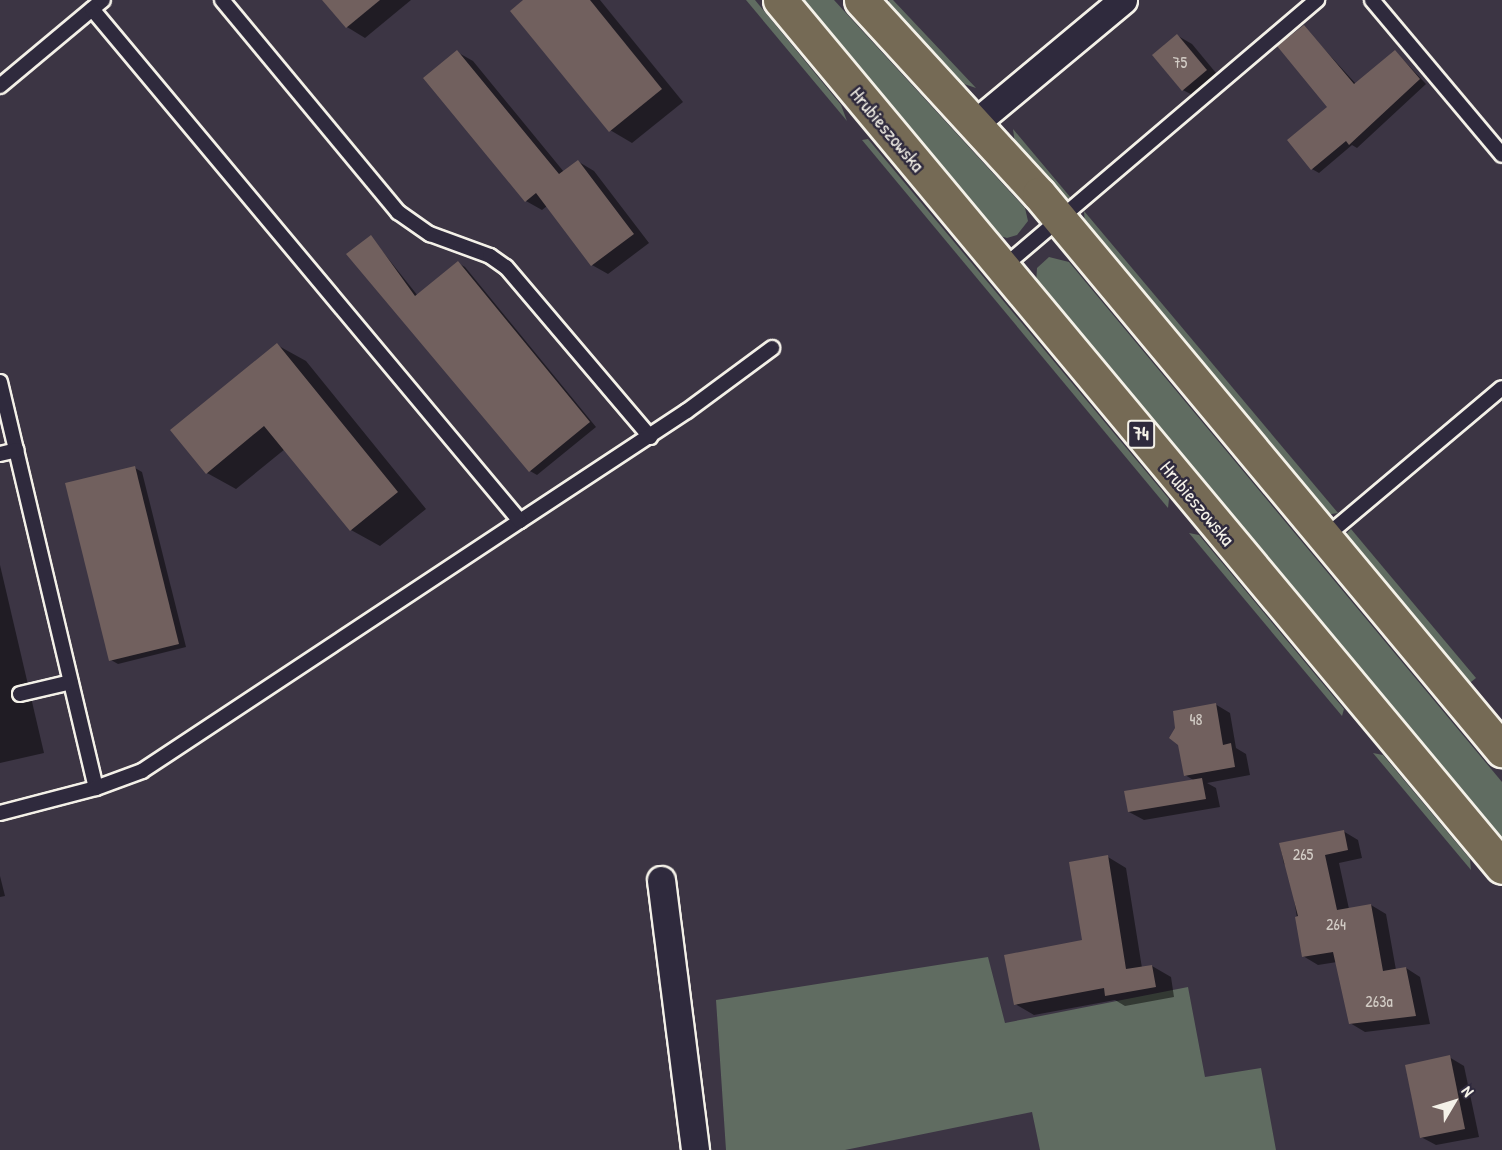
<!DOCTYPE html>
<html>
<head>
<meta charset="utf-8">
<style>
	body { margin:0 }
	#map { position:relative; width:1502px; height:1150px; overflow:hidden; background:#3c3544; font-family:"Patrick Hand",sans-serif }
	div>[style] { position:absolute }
	.green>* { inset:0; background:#606c61 }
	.shadow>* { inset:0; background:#0007 }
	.building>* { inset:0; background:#71605e }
	.roads { filter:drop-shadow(2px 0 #f4f1e8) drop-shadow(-2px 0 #f4f1e8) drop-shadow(0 2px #f4f1e8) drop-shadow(0 -2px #f4f1e8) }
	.lane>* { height:14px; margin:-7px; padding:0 7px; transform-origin:7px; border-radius:7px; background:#2f2a3d }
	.street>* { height:27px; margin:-13.5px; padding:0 13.5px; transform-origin:13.5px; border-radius:13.5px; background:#2f2a3d }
	.primary>* { height:33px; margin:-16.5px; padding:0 16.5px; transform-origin:16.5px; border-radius:16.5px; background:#756a55 }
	span { translate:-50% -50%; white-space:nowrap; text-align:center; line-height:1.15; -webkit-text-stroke:5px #2f2a3d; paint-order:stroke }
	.number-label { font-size:16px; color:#d3cdc6 }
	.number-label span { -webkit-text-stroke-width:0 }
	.shield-label span { padding:2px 4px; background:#2f2a3d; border:2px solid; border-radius:4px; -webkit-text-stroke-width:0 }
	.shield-label { font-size:18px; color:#f4f1e8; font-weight:700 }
	.street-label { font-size:20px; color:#f4f1e8 }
	.north { position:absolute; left:1424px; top:1072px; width:60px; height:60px; -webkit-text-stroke:4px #2f2a3d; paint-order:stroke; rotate:52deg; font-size:16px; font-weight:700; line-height:24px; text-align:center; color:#f4f1e8 }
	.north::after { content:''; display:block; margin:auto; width:21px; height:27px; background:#f4f1e8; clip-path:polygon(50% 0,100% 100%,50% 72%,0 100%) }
</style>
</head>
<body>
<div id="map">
	<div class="green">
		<i style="clip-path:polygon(746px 0,755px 0,841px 105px,847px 121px)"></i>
		<i style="clip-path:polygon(799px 0,834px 0,1025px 208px,1028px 221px,1017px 235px,1007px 238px,993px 234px)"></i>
		<i style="clip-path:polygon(889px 0,893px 0,976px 88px,955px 81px,887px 9px)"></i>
		<i style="clip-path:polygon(1013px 129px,1071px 198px,1063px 198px,1015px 144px)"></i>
		<i style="clip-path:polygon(868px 139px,1169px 499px,1168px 508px,862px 140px)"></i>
		<i style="clip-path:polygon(1084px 211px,1338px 513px,1325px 515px,1085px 226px)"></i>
		<i style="clip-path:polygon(1049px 257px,1069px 262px,1502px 782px,1502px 846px,1036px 284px,1037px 268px)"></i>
		<i style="clip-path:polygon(1351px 529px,1476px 678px,1471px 682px,1463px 682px,1348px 545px,1347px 533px)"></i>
		<i style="clip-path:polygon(1189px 533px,1199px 535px,1344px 709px,1342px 716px)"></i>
		<i style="clip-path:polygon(1373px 753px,1383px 755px,1470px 859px,1471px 870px)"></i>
		<i style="clip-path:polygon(988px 957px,1005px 1023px,1188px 987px,1205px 1077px,1261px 1068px,1276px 1150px,1040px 1150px,1032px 1112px,845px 1150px,726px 1150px,716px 1000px)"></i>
	</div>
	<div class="shadow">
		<i style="clip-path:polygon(324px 0,411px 0,365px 38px,347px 27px)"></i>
		<i style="clip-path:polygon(526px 0,600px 0,683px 102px,632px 143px,610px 130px)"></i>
		<i style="clip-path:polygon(1304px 27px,1356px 84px,1395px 51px,1426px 84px,1357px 148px,1352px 145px,1319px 173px,1312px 169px,1329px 107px)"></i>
		<i style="clip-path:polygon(1178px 36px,1192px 44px,1221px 79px,1198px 98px,1183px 90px)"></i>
		<i style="clip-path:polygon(457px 52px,473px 61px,564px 172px,579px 162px,594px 171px,649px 243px,608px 274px,592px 265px,547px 206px,542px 210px,526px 201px)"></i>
		<i style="clip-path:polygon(371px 237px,418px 296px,458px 263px,465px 267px,596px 427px,537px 475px,530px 471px,348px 254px)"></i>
		<i style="clip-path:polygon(277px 345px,306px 361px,426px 509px,380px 546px,351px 530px,285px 449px,236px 489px,207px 473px)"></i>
		<i style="clip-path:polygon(135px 468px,142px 472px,186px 647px,118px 664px,111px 660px)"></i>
		<i style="clip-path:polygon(0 565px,44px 753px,0 763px)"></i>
		<i style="clip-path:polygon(1215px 704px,1230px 713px,1236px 748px,1246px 754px,1250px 775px,1207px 783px,1216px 788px,1220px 807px,1144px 820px,1129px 812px,1195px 781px,1185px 775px)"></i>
		<i style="clip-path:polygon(1343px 831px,1358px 840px,1362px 858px,1339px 863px,1349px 909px,1371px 905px,1386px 914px,1396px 970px,1406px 968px,1420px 977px,1430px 1024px,1365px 1032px,1350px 1023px,1337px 962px,1318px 965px,1303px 956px,1289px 867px,1284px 864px,1280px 845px)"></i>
		<i style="clip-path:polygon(1108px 857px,1126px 868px,1142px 968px,1152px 966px,1171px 977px,1174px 997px,1125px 1006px,1115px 1000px,1034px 1015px,1015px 1004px,1083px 941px)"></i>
		<i style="clip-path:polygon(0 876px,5px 896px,0 897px)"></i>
		<i style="clip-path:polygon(1449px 1057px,1464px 1066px,1479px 1137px,1436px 1145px,1421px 1137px)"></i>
	</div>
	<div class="building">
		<i style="clip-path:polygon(322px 0,380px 0,346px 28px)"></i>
		<i style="clip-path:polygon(523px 0,590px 0,662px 89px,609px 132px,510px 11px)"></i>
		<i style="clip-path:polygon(1304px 25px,1354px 84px,1395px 50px,1420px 79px,1349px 145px,1346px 141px,1311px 170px,1287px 140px,1327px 107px,1277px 46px)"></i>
		<i style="clip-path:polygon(1177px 34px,1207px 70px,1182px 91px,1152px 55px)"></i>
		<i style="clip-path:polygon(457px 50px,559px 174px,578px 160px,634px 234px,591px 266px,536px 193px,525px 202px,423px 78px)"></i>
		<i style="clip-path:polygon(371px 235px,415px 296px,458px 261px,590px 422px,529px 472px,346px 254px)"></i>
		<i style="clip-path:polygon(277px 343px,398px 492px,350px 531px,264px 426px,206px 474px,170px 430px)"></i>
		<i style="clip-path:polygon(135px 466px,179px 644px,109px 661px,65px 483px)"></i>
		<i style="clip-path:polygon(1216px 703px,1223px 745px,1231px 743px,1235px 767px,1184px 776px,1178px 745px,1169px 738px,1175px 728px,1173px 711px)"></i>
		<i style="clip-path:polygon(1202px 778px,1206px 799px,1128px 812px,1124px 791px)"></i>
		<i style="clip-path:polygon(1344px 830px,1348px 850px,1325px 855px,1337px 910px,1371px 904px,1383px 971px,1406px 967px,1416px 1016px,1349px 1024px,1333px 952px,1302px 957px,1295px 917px,1298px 916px,1279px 843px)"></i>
		<i style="clip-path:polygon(1108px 855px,1126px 969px,1152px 965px,1156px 987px,1105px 996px,1104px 988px,1014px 1005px,1004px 955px,1082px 940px,1069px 862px)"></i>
		<i style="clip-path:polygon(1450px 1055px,1465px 1129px,1420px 1138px,1405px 1065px)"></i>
	</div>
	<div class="roads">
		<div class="lane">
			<i style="left:222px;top:0;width:276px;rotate:50.3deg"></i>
			<i style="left:398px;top:212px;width:39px;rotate:35deg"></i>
			<i style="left:430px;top:234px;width:64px;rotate:20.1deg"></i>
			<i style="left:490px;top:256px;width:19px;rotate:35deg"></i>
			<i style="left:506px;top:267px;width:223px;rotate:49.7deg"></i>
			<i style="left:1372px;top:0;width:202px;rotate:50deg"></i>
			<i style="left:0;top:86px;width:134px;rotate:-39.9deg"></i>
			<i style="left:1002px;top:268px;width:414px;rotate:-40.4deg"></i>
			<i style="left:0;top:382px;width:417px;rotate:76.7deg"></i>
			<i style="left:0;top:454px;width:17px;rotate:-13deg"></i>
			<i style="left:520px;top:521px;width:200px;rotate:-33.4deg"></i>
			<i style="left:687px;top:411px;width:106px;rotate:-36.5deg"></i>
			<i style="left:1325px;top:537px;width:231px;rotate:-40.1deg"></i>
			<i style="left:20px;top:694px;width:52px;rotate:-13.2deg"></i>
			<i style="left:0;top:813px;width:99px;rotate:-14.6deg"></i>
			<i style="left:96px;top:788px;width:49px;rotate:-20.3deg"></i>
			<i style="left:142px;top:771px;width:453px;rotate:-33.5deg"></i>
			<i style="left:520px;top:521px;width:667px;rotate:-129.89deg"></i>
		</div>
		<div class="street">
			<i style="left:974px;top:124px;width:194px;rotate:-39.8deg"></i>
			<i style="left:661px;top:880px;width:272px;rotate:82.8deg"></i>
		</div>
		<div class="primary">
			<i style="left:780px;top:0;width:1128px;rotate:50.21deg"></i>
			<i style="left:861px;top:0;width:263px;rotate:47.5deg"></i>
			<i style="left:1039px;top:194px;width:724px;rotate:50.21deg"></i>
		</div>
	</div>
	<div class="number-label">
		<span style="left:1180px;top:62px">75</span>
		<span style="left:1196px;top:719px">48</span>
		<span style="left:1303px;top:854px">265</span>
		<span style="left:1336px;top:924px">264</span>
		<span style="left:1379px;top:1001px">263a</span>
	</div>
	<div class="shield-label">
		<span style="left:1141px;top:434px">74</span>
	</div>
	<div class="street-label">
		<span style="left:888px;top:129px;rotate:50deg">Hrubieszowska</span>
		<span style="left:1198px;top:503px;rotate:50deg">Hrubieszowska</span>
	</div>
	<div class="north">N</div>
</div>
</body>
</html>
